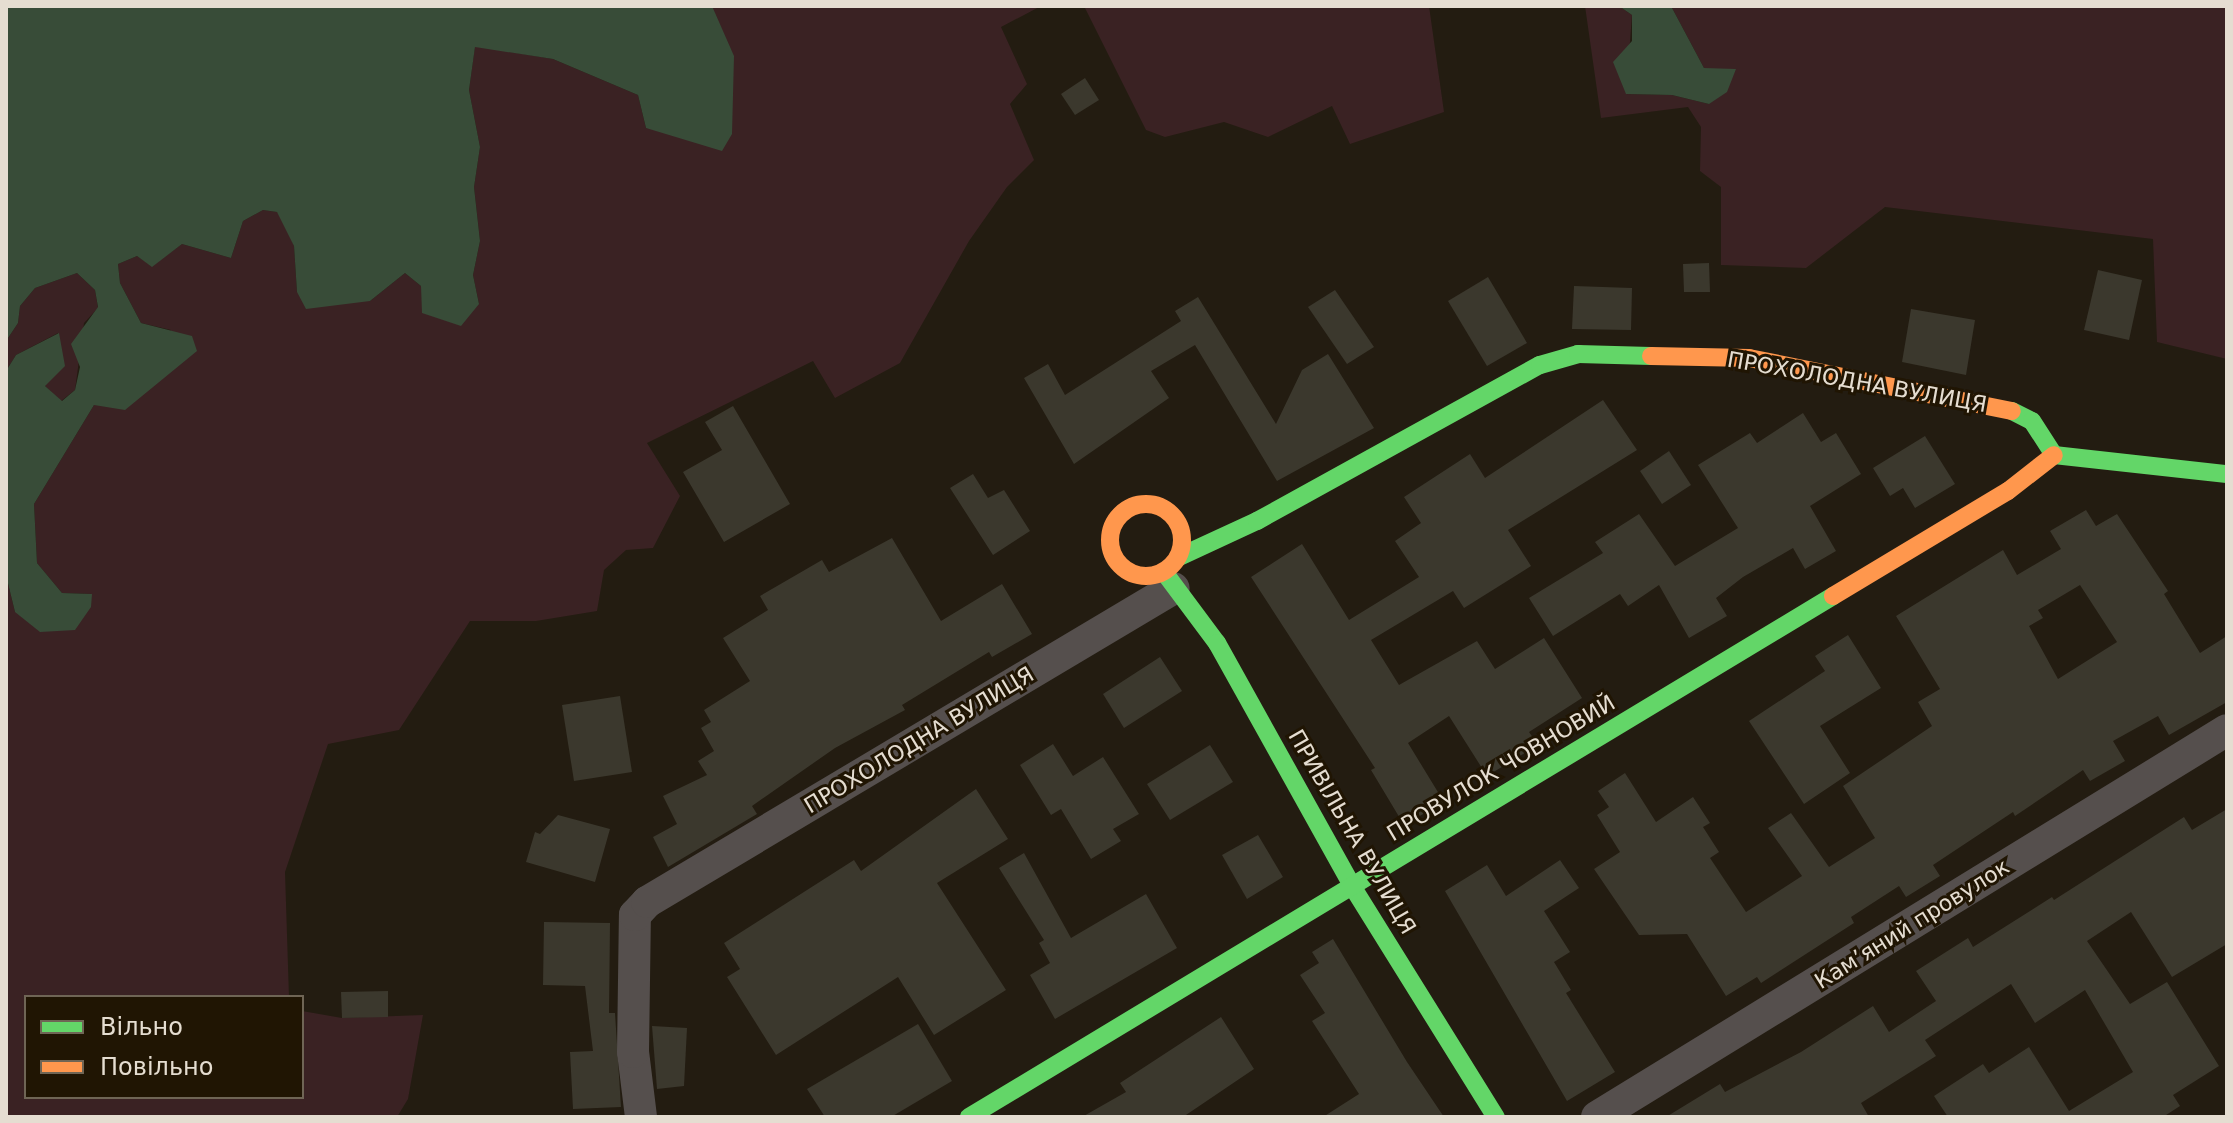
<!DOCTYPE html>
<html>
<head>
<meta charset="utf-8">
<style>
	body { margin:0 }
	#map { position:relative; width:2233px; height:1123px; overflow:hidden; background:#231c11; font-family:"DejaVu Sans",sans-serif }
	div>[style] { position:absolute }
	.green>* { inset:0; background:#3a2223 }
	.water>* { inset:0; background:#384c38 }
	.building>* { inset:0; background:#3b382d }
	.street>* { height:32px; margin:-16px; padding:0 16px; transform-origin:16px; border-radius:16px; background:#554f4d }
	.fast>* { height:18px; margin:-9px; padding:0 9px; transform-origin:9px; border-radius:9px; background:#63d668 }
	.slow>* { height:18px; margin:-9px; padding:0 9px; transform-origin:9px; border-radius:9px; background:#ff974d }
	.slow>.ring { margin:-9px; padding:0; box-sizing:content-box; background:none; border:18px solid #ff974d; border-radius:50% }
	span { translate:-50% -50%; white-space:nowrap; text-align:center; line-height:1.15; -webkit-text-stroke:6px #201503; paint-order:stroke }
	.street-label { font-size:22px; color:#e5ddd1 }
	.frame { position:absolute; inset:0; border:8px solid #e5ddd1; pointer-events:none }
	.legend { position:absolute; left:24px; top:995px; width:280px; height:104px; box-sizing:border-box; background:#201503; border:2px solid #6f6555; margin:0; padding:10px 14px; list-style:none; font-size:24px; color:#e5ddd1 }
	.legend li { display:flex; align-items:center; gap:16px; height:40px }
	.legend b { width:40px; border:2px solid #6f6555 }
</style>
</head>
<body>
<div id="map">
	<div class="green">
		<i style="clip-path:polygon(712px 6px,1041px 6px,1001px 27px,1027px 84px,1010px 104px,1034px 160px,1007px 187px,969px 241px,900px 363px,835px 398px,813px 361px,647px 443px,680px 496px,653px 548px,626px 550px,604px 570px,597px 611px,536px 621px,470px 621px,399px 730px,328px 744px,285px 872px,289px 997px,26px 997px,26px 1097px,302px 1097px,302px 1011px,342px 1018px,423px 1015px,408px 1099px,397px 1117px,6px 1117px,6px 575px,15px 612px,92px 594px,62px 593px,37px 563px,34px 504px,94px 405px,171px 330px,141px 323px,120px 283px,118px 264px,137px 256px,152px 266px,182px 244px,231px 258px,243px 221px,263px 210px,277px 212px,285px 222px,294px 246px,297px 292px,370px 301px,405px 273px,421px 286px,479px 304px,473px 275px,480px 241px,474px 187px,480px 147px,469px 90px,475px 46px,553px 59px,638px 95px,646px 128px,732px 134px,732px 104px)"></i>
		<i style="clip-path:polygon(1084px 6px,1429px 6px,1444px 112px,1350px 144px,1332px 106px,1268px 137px,1224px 122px,1165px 137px,1146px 130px)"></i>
		<i style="clip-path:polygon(1585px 6px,1619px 6px,1632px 15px,1626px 94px,1672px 95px,1709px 104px,1704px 68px,1671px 6px,2227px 6px,2227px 359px,2157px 342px,2153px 239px,1885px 207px,1806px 268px,1721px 265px,1721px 187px,1700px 171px,1701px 127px,1688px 107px,1601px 118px)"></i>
		<i style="clip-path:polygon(77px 273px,95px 290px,98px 308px,84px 323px,75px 390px,61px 401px,45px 386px,58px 333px,16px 355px,6px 371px,6px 341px,18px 323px,20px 306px,35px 288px)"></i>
	</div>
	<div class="water">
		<i style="clip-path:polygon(6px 6px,712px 6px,734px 56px,732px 134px,722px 151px,646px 128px,638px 95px,553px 59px,475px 47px,469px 90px,480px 147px,474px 187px,480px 241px,473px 275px,479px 304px,461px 326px,422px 313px,421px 286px,405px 273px,370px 301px,306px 309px,297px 292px,294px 246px,277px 212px,263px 210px,243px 221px,231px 258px,182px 244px,152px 267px,137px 256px,118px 264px,120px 283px,141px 323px,192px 336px,197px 351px,125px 410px,94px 405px,34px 504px,37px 563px,62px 593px,92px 594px,91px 607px,75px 630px,40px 632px,15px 612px,6px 575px,6px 371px,16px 355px,59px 333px,65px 366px,45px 386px,62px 401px,75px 390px,80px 367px,71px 344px,98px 307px,95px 290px,77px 273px,35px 288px,20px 306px,18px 323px,6px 341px)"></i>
		<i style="clip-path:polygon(1619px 6px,1671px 6px,1704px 68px,1736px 69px,1727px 92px,1709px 104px,1672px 95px,1626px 94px,1613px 62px,1632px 41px,1632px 15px)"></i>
	</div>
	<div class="building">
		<i style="clip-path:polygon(1085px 78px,1099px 100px,1075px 115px,1061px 94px)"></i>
		<i style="clip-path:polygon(1709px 263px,1710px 292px,1684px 292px,1683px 264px)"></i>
		<i style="clip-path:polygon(2098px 270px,2142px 280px,2129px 340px,2084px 330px)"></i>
		<i style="clip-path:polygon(1488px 277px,1527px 343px,1487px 366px,1448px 301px)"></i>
		<i style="clip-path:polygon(1574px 286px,1632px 288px,1631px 330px,1572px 329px)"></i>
		<i style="clip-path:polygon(1335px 290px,1374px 347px,1347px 364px,1308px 307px)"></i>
		<i style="clip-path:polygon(1198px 297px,1276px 424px,1302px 370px,1328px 354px,1374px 428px,1277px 481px,1195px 345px,1151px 371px,1169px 398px,1074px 464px,1024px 378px,1048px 364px,1065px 395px,1181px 321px,1175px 311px)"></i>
		<i style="clip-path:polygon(1911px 309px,1975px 320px,1966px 375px,1902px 362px)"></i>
		<i style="clip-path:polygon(1603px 400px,1637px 450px,1508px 530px,1531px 566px,1464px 608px,1453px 591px,1371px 640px,1399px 685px,1477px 641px,1495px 669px,1544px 638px,1582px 698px,1529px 732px,1538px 745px,1487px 776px,1449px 716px,1408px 743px,1444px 802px,1404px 825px,1371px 770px,1375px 768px,1251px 577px,1302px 544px,1349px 620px,1419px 577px,1395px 541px,1421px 523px,1404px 497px,1470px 454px,1485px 478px)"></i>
		<i style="clip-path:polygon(733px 406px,790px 504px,724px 542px,683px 472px,722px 450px,705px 422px)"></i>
		<i style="clip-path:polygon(1803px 413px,1821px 442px,1836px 433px,1861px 474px,1810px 506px,1836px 551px,1805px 569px,1793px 548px,1743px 577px,1716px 598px,1727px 616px,1689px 638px,1659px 585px,1628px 606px,1620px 594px,1553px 636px,1529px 598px,1603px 553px,1595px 542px,1639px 514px,1675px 566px,1738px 528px,1698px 465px,1750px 433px,1757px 443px)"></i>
		<i style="clip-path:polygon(1925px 436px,1955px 484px,1915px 508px,1903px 488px,1890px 496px,1873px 468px)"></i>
		<i style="clip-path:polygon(1669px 451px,1691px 485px,1662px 504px,1640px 471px)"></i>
		<i style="clip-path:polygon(973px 474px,988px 498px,1004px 490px,1030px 531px,993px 555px,950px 488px)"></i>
		<i style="clip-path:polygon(evenodd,2086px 510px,2096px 526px,2117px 514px,2168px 591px,2164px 594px,2200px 653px,2227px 636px,2227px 702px,2169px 735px,2158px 716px,2113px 741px,2125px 761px,2090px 781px,2083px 770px,2015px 816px,2013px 812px,1933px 865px,1940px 876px,1906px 897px,1899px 886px,1851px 917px,1854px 923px,1761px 983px,1757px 977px,1726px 996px,1687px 934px,1639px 935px,1594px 869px,1620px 852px,1597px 815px,1609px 807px,1598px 791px,1625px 773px,1656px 822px,1693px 797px,1710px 823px,1703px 827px,1719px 852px,1710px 858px,1746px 912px,1802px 876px,1768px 828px,1791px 813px,1829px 867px,1875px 838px,1843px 786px,1932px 726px,1918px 702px,1940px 689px,1896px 616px,2003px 550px,2017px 575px,2061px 549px,2050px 531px,2086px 510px,2080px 585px,2117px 642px,2058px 679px,2029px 626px,2043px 618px,2038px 610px,2080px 585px)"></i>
		<i style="clip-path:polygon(892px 538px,941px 621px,1002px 584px,1032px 634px,992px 657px,989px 652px,902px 705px,905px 710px,835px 748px,752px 806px,757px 814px,668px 867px,653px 837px,677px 824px,663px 796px,707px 775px,698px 761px,714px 751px,701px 728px,711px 722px,704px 710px,750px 681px,723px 638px,768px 610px,760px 596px,822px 560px,829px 572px)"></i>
		<i style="clip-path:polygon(1848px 635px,1881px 688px,1820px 726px,1850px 773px,1804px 804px,1749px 721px,1825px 671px,1815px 656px)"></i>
		<i style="clip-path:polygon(1160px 657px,1182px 691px,1124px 728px,1103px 694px)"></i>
		<i style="clip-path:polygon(620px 696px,632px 772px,574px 781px,562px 705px)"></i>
		<i style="clip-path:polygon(1053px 744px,1073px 776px,1103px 757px,1139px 814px,1113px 829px,1121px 841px,1091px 859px,1061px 809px,1051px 815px,1020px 765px)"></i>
		<i style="clip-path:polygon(1210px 745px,1233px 782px,1170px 820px,1147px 784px)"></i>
		<i style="clip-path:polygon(976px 789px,1008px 839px,937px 883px,1006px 990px,934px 1035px,898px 977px,776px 1055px,727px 977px,740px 969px,724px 943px,854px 860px,861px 871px)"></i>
		<i style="clip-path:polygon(2227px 809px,2227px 944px,2172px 977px,2131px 912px,2087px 941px,2130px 1004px,2167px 982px,2219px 1066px,2173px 1095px,2180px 1106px,2163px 1117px,1948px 1117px,1934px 1096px,1983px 1064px,1989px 1073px,2029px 1047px,2069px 1111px,2133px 1072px,2085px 990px,2035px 1023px,2011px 984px,1925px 1040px,1936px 1056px,1861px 1103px,1869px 1117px,1666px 1117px,1720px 1084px,1725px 1092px,1801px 1052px,1873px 1006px,1889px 1032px,1936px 1001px,1916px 971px,1968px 938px,1973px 947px,2052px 897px,2054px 900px,2184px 817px,2192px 830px)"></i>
		<i style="clip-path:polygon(558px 815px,610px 829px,595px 882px,526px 862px,535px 832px,540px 834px)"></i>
		<i style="clip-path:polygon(1258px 835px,1283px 877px,1247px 899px,1222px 855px)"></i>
		<i style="clip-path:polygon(1024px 853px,1071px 938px,1146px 894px,1177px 948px,1055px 1019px,1030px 975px,1050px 963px,1039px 943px,1044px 940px,999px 868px)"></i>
		<i style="clip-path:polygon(1560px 860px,1579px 888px,1544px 911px,1570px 952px,1554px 962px,1571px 990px,1566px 993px,1615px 1072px,1567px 1101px,1445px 891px,1487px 865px,1506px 896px)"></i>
		<i style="clip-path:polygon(544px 922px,610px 923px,609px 1013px,615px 1013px,621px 1107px,573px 1109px,570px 1052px,593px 1051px,585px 986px,543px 985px)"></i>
		<i style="clip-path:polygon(1333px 939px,1407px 1062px,1444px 1117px,1323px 1117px,1359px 1094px,1312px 1021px,1325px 1013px,1300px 975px,1319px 963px,1312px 952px)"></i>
		<i style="clip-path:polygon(388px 991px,388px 1017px,342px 1018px,341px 992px)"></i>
		<i style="clip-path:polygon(1221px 1017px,1254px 1069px,1183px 1117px,1082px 1117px,1126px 1092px,1120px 1083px)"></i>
		<i style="clip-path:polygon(918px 1024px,952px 1081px,891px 1117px,825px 1117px,807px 1089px)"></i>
		<i style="clip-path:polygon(652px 1026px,687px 1028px,684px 1086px,657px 1089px)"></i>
	</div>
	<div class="street">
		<i style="left:641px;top:1117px;width:65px;rotate:-97deg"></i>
		<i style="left:633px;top:1052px;width:137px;rotate:-89.2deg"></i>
		<i style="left:635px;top:915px;width:18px;rotate:-47deg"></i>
		<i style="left:647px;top:902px;width:613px;rotate:-30.79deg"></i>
		<i style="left:1597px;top:1117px;width:739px;rotate:-31.56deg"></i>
	</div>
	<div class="fast">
		<i style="left:2012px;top:411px;width:22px;rotate:27deg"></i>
		<i style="left:2032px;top:421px;width:40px;rotate:57.1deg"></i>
		<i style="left:2054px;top:455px;width:174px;rotate:6.3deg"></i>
		<i style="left:1179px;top:557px;width:86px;rotate:-24.8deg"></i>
		<i style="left:1257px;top:521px;width:323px;rotate:-28.9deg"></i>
		<i style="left:1540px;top:365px;width:40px;rotate:-16deg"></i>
		<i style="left:1578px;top:354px;width:73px;rotate:1.6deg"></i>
		<i style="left:1164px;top:572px;width:89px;rotate:53.3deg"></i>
		<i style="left:1217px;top:643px;width:278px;rotate:60.9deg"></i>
		<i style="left:1352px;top:886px;width:272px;rotate:58.1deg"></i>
		<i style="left:969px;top:1117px;width:1009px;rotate:-31.09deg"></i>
	</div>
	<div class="slow">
		<i style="left:1651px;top:356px;width:98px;rotate:1.2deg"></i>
		<i style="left:1749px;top:358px;width:268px;rotate:11.4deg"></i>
		<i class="ring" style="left:1110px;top:504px;width:54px;height:54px"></i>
		<i style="left:1833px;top:596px;width:204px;rotate:-31deg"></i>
		<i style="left:2008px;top:491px;width:58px;rotate:-38deg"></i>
	</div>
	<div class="street-label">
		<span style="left:1857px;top:382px;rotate:10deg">ПРОХОЛОДНА ВУЛИЦЯ</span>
		<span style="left:919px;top:740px;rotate:-31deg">ПРОХОЛОДНА ВУЛИЦЯ</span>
		<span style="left:1501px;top:768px;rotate:-31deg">ПРОВУЛОК ЧОВНОВИЙ</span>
		<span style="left:1352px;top:832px;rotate:60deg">ПРИВІЛЬНА ВУЛИЦЯ</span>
		<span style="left:1912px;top:924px;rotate:-32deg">Камʼяний провулок</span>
	</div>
	<div class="frame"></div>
	<ul class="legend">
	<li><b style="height:10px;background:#63d668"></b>Вільно</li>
	<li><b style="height:10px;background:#ff974d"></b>Повільно</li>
	</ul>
</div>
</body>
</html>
